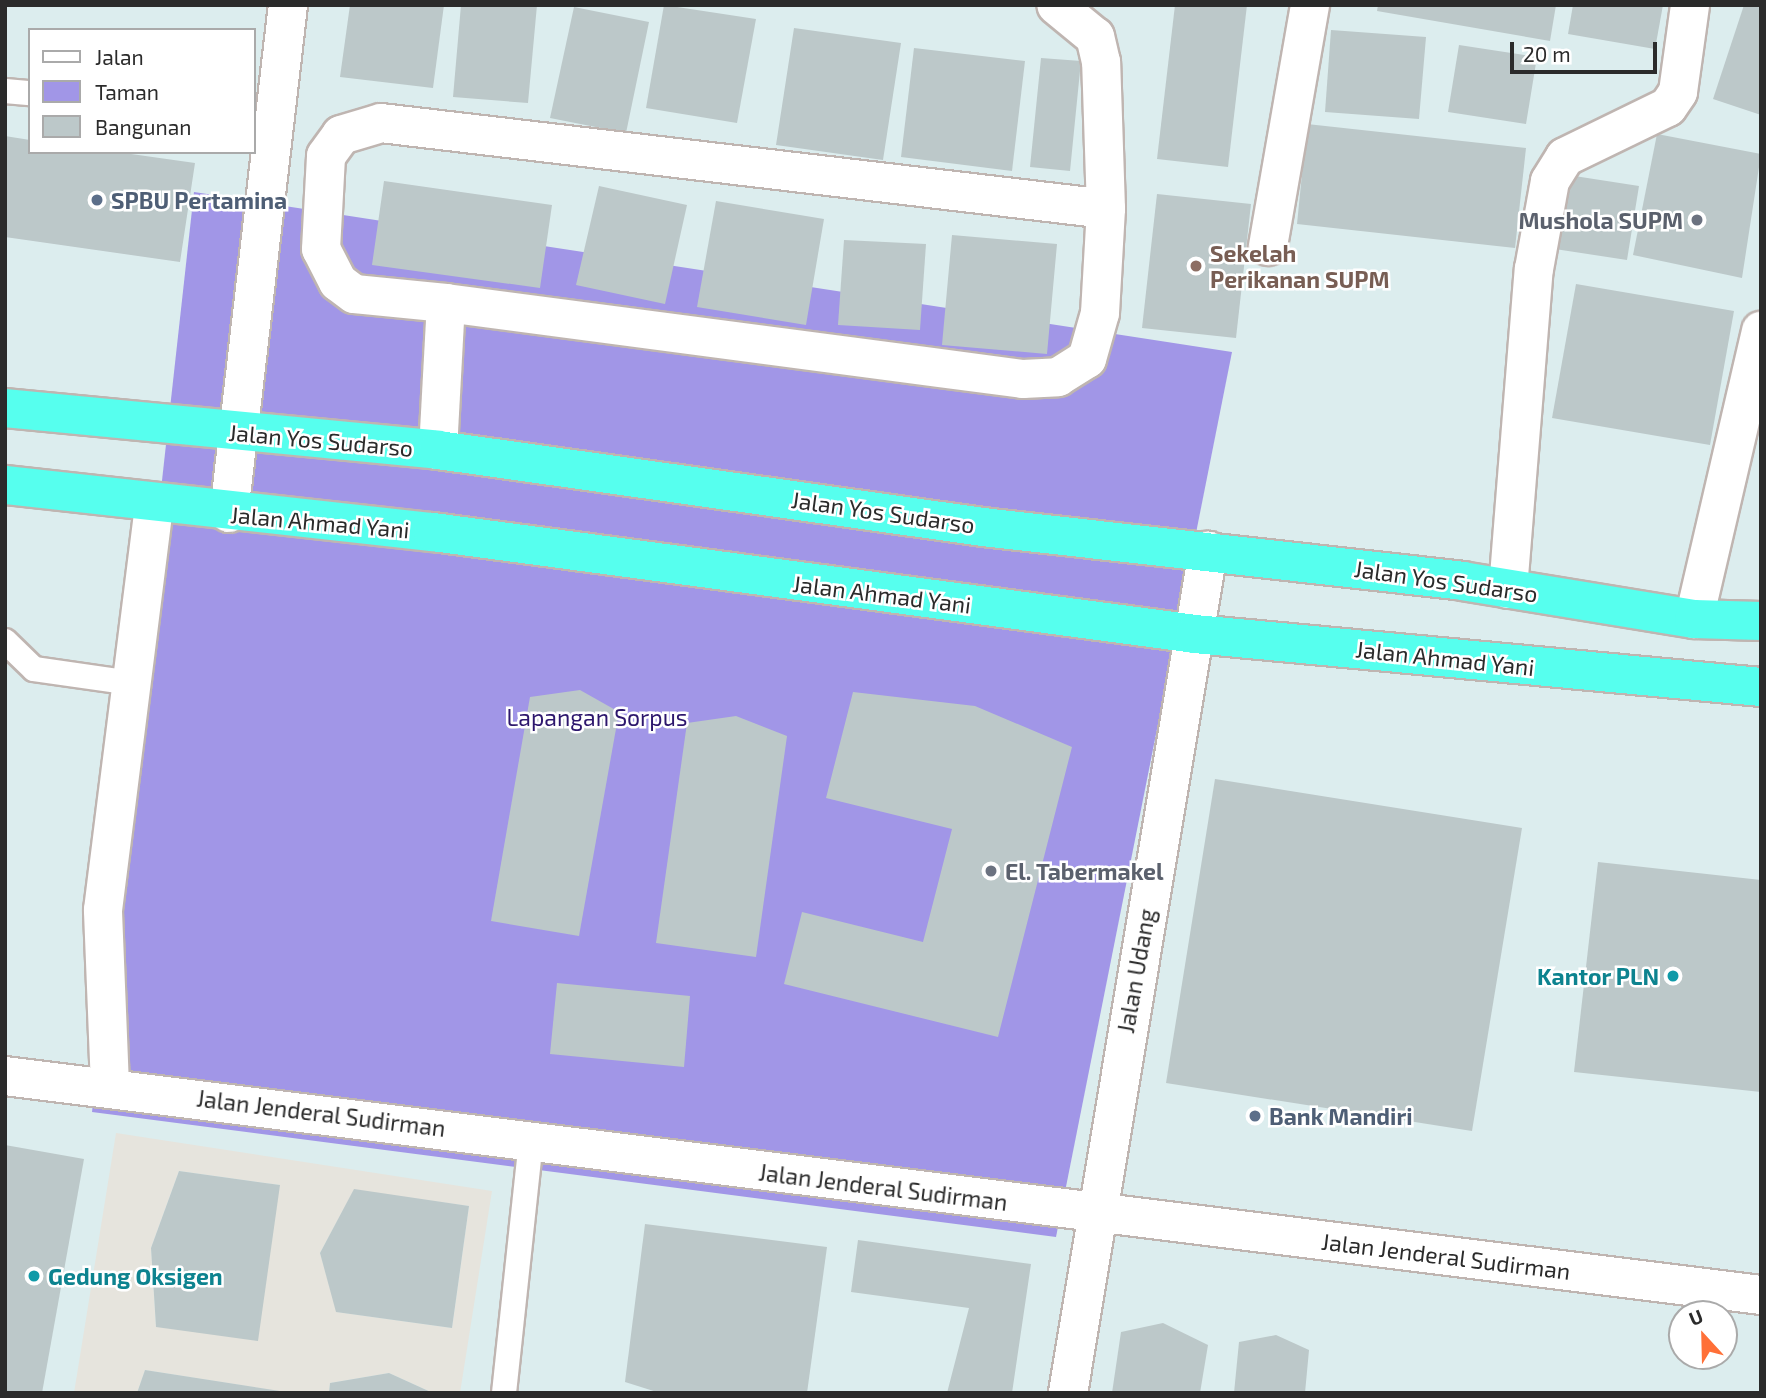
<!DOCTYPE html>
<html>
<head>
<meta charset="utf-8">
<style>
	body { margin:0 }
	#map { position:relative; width:1766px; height:1398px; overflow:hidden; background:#dcedee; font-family:"Exo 2",sans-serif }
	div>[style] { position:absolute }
	.industrial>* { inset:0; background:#e6e4dd }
	.green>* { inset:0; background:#a196e7 }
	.building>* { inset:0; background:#bcc8c9 }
	.roads { filter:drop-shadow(2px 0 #bfb5b1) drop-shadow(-2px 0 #bfb5b1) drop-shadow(0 2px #bfb5b1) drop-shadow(0 -2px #bfb5b1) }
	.lane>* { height:24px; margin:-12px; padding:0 12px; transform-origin:12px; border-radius:12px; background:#fff }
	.street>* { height:38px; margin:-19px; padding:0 19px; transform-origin:19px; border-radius:19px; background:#fff }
	.secondary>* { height:38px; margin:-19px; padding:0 19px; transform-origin:19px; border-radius:19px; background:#fff }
	.highway>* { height:38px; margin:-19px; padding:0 19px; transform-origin:19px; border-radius:19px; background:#56ffee }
	.dots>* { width:19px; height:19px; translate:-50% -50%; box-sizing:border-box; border:4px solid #fff; border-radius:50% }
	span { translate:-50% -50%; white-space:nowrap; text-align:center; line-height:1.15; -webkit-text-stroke:5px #fff; paint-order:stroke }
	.service-label { font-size:23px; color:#4e5e75; font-weight:700 }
	.left { translate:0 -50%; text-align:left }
	.worship-label { font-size:23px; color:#5b616d; font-weight:700 }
	.right { translate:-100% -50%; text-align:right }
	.education-label { font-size:23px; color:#785e54; font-weight:700 }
	.street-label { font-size:23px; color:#2b2b2b }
	.park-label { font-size:23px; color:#2d176d }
	.culture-label { font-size:23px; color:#0d838f; font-weight:700 }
	.frame { position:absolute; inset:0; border:7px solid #2b2b2b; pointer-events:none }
	.legend { position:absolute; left:28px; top:28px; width:228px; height:126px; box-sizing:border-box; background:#fff; border:2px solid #aaa; margin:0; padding:9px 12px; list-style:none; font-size:21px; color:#2b2b2b }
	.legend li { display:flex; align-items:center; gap:14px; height:35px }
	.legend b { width:35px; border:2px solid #aaa }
	.north { position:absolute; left:1668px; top:1300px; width:70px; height:70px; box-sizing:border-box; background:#fff; border:2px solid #aaa; border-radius:50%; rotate:338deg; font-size:19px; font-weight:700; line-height:28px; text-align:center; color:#2b2b2b }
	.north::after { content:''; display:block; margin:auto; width:24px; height:32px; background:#ff7038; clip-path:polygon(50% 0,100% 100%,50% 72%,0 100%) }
	.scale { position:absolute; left:1510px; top:42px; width:147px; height:32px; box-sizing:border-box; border:4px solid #2b2b2b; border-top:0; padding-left:9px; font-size:21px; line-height:24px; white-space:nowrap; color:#2b2b2b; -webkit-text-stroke:5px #fff; paint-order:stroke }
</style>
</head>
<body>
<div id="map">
	<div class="industrial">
		<i style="clip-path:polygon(evenodd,116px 1133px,492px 1191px,460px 1393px,433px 1393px,389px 1373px,330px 1383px,329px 1393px,290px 1393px,145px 1370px,137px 1393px,74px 1393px,116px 1133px,179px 1171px,280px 1185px,156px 1327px,151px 1248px,179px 1171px,116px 1133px,354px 1190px,469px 1206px,452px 1328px,337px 1312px,320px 1253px,354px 1190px)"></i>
	</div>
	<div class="green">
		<i style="clip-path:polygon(194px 192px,1232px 352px,1056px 1237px,92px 1112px)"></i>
	</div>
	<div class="building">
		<i style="clip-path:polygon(350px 5px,444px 5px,433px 88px,340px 77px)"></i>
		<i style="clip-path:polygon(461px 5px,537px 5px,528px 103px,453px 97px)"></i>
		<i style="clip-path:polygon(664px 5px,756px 19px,737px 123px,646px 108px)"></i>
		<i style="clip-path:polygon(1175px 5px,1247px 5px,1228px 167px,1157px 159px)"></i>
		<i style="clip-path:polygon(1378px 5px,1556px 5px,1550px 41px,1377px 11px)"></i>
		<i style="clip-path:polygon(1573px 5px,1663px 5px,1655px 49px,1568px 34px)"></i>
		<i style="clip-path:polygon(1744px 5px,1761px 5px,1761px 115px,1713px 99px)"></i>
		<i style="clip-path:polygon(574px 7px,649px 22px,626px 133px,550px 118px)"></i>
		<i style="clip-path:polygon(794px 28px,901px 43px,883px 160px,776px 145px)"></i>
		<i style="clip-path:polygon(1331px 30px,1426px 37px,1419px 119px,1325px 112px)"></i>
		<i style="clip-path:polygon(1459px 45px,1537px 57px,1526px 124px,1448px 112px)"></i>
		<i style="clip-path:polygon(914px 48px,1025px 61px,1012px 171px,901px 157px)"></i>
		<i style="clip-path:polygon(1041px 58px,1081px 61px,1070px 171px,1030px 167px)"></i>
		<i style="clip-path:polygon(1307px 124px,1526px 148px,1515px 248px,1297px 224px)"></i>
		<i style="clip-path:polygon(1657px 134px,1761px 154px,1742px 278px,1633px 255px)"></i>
		<i style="clip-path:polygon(5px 136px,30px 140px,30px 152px,117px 152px,195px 163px,180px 262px,5px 237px)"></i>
		<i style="clip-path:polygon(1568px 175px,1639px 186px,1627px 260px,1555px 249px)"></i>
		<i style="clip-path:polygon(384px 181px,552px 205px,540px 288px,372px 265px)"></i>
		<i style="clip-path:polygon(599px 186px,687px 205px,665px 304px,576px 285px)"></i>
		<i style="clip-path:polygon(1157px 194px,1251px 204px,1236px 338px,1142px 328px)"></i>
		<i style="clip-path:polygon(716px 201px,824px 219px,806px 325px,697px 307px)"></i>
		<i style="clip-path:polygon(952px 235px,1057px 244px,1047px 354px,942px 345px)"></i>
		<i style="clip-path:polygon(844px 240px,926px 244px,920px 330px,838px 325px)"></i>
		<i style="clip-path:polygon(1576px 284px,1734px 311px,1710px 445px,1552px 418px)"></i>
		<i style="clip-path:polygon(580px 690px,619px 712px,579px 936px,491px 921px,530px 697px)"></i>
		<i style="clip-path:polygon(853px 692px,975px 706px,1072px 747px,998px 1037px,784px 984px,802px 912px,923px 942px,952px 829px,826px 798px)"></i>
		<i style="clip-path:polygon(736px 716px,787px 736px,756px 957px,656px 943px,687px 723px)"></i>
		<i style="clip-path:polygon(1215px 779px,1522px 828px,1472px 1131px,1166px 1083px)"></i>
		<i style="clip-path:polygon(1598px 862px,1761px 880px,1761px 1092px,1574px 1072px)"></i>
		<i style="clip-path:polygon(557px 983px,690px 996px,684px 1067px,550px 1054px)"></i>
		<i style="clip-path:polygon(5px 1145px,84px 1159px,42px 1393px,5px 1393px)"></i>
		<i style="clip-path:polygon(179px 1171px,280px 1185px,258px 1341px,156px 1327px,151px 1248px)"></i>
		<i style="clip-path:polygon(354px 1189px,469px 1206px,452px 1328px,336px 1312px,320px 1253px)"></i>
		<i style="clip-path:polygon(645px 1224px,827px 1247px,807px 1393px,660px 1393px,625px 1382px)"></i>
		<i style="clip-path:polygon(858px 1240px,1031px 1264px,1012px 1393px,947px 1393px,969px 1308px,851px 1292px)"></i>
		<i style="clip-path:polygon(1163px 1323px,1208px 1345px,1200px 1393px,1112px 1393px,1121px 1332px)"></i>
		<i style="clip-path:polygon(1276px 1335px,1309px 1350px,1305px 1393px,1234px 1393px,1239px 1342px)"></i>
		<i style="clip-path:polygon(145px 1370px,280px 1391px,280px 1393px,137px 1393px)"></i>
		<i style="clip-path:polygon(389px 1373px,433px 1393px,329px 1393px,330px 1383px)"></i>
	</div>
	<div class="roads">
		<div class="lane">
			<i style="left:5px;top:91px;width:25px;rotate:5deg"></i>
			<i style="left:5px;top:641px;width:40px;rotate:44deg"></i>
			<i style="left:34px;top:669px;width:98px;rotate:8.2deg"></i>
			<i style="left:504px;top:1393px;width:252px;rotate:-83.9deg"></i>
		</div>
		<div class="street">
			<i style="left:1268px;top:246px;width:245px;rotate:-80.1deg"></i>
			<i style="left:446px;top:303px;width:582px;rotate:7.5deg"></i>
			<i style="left:1023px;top:379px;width:35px;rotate:-3deg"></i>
			<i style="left:1058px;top:377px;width:34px;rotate:-32deg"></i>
			<i style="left:1087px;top:359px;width:48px;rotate:-74.2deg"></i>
			<i style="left:1100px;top:313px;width:104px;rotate:-86.7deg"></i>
			<i style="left:1106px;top:209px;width:147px;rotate:-91.9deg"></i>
			<i style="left:1101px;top:62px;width:26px;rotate:-103deg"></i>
			<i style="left:1095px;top:37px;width:50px;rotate:-140.6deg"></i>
			<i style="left:438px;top:450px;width:147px;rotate:-86.9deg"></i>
			<i style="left:446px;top:303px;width:92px;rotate:-174.4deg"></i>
			<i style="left:354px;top:294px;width:20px;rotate:-143deg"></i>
			<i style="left:338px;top:282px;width:37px;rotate:-117deg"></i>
			<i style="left:321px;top:249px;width:93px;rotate:-86.9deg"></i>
			<i style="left:326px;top:156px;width:26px;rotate:-54deg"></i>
			<i style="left:341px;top:135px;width:42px;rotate:-16.7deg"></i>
			<i style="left:381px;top:123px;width:730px;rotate:6.76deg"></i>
			<i style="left:229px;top:513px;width:511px;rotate:-83.38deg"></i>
			<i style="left:1508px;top:589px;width:321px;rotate:-85.4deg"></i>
			<i style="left:1534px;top:269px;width:89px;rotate:-79.7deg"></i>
			<i style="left:1550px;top:181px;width:28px;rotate:-58deg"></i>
			<i style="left:1565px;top:157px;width:114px;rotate:-25.9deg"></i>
			<i style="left:1668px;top:107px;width:18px;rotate:-56deg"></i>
			<i style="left:1678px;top:92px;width:88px;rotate:-82.1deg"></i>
			<i style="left:1694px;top:619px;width:296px;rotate:-76.9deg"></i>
			<i style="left:110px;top:1086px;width:176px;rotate:-92.3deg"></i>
			<i style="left:103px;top:910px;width:409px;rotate:-82.8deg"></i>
			<i style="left:1068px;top:1393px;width:854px;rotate:-80.56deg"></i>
		</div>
		<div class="secondary">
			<i style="left:5px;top:1076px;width:1770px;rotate:7.11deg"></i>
		</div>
		<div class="highway">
			<i style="left:5px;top:408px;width:435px;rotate:5.5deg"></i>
			<i style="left:438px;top:450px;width:550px;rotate:8.04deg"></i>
			<i style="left:983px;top:527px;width:482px;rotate:6.4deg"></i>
			<i style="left:1462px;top:581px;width:235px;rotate:9.3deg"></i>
			<i style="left:1694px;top:619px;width:67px;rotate:1.7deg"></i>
			<i style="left:5px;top:485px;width:431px;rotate:6.3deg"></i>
			<i style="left:433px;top:532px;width:769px;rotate:7.62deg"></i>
			<i style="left:1195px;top:634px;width:568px;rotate:5.35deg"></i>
		</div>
	</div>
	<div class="dots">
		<i style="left:97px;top:200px;background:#5c6f8a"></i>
		<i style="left:1697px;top:220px;background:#6b7280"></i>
		<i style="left:1196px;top:266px;background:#8d6e63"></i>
		<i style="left:991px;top:871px;background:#6b7280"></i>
		<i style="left:1673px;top:976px;background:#0f9aa8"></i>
		<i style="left:1255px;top:1116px;background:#5c6f8a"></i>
		<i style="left:34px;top:1276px;background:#0f9aa8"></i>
	</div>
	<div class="service-label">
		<span class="left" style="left:111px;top:200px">SPBU Pertamina</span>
		<span class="left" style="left:1269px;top:1116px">Bank Mandiri</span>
	</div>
	<div class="worship-label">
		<span class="right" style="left:1683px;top:220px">Mushola SUPM</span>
		<span class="left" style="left:1005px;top:871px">El. Tabermakel</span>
	</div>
	<div class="education-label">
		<span class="left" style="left:1210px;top:266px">Sekelah<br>Perikanan SUPM</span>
	</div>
	<div class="street-label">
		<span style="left:321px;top:440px;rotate:5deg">Jalan Yos Sudarso</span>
		<span style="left:883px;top:512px;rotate:8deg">Jalan Yos Sudarso</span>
		<span style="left:320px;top:522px;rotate:5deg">Jalan Ahmad Yani</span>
		<span style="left:1446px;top:581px;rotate:8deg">Jalan Yos Sudarso</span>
		<span style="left:882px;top:594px;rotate:7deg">Jalan Ahmad Yani</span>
		<span style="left:1445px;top:658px;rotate:6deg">Jalan Ahmad Yani</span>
		<span style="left:1136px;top:971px;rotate:-80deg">Jalan Udang</span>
		<span style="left:321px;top:1113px;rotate:7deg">Jalan Jenderal Sudirman</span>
		<span style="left:883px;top:1187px;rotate:7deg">Jalan Jenderal Sudirman</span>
		<span style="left:1446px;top:1256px;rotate:7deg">Jalan Jenderal Sudirman</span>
	</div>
	<div class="park-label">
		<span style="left:597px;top:717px">Lapangan Sorpus</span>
	</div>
	<div class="culture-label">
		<span class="right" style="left:1659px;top:976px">Kantor PLN</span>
		<span class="left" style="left:48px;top:1276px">Gedung Oksigen</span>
	</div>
	<div class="frame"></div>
	<ul class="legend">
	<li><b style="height:9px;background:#fff"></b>Jalan</li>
	<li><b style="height:19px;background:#a196e7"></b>Taman</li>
	<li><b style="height:19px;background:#bcc8c9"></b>Bangunan</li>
	</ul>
	<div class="north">U</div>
	<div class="scale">20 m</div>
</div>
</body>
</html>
